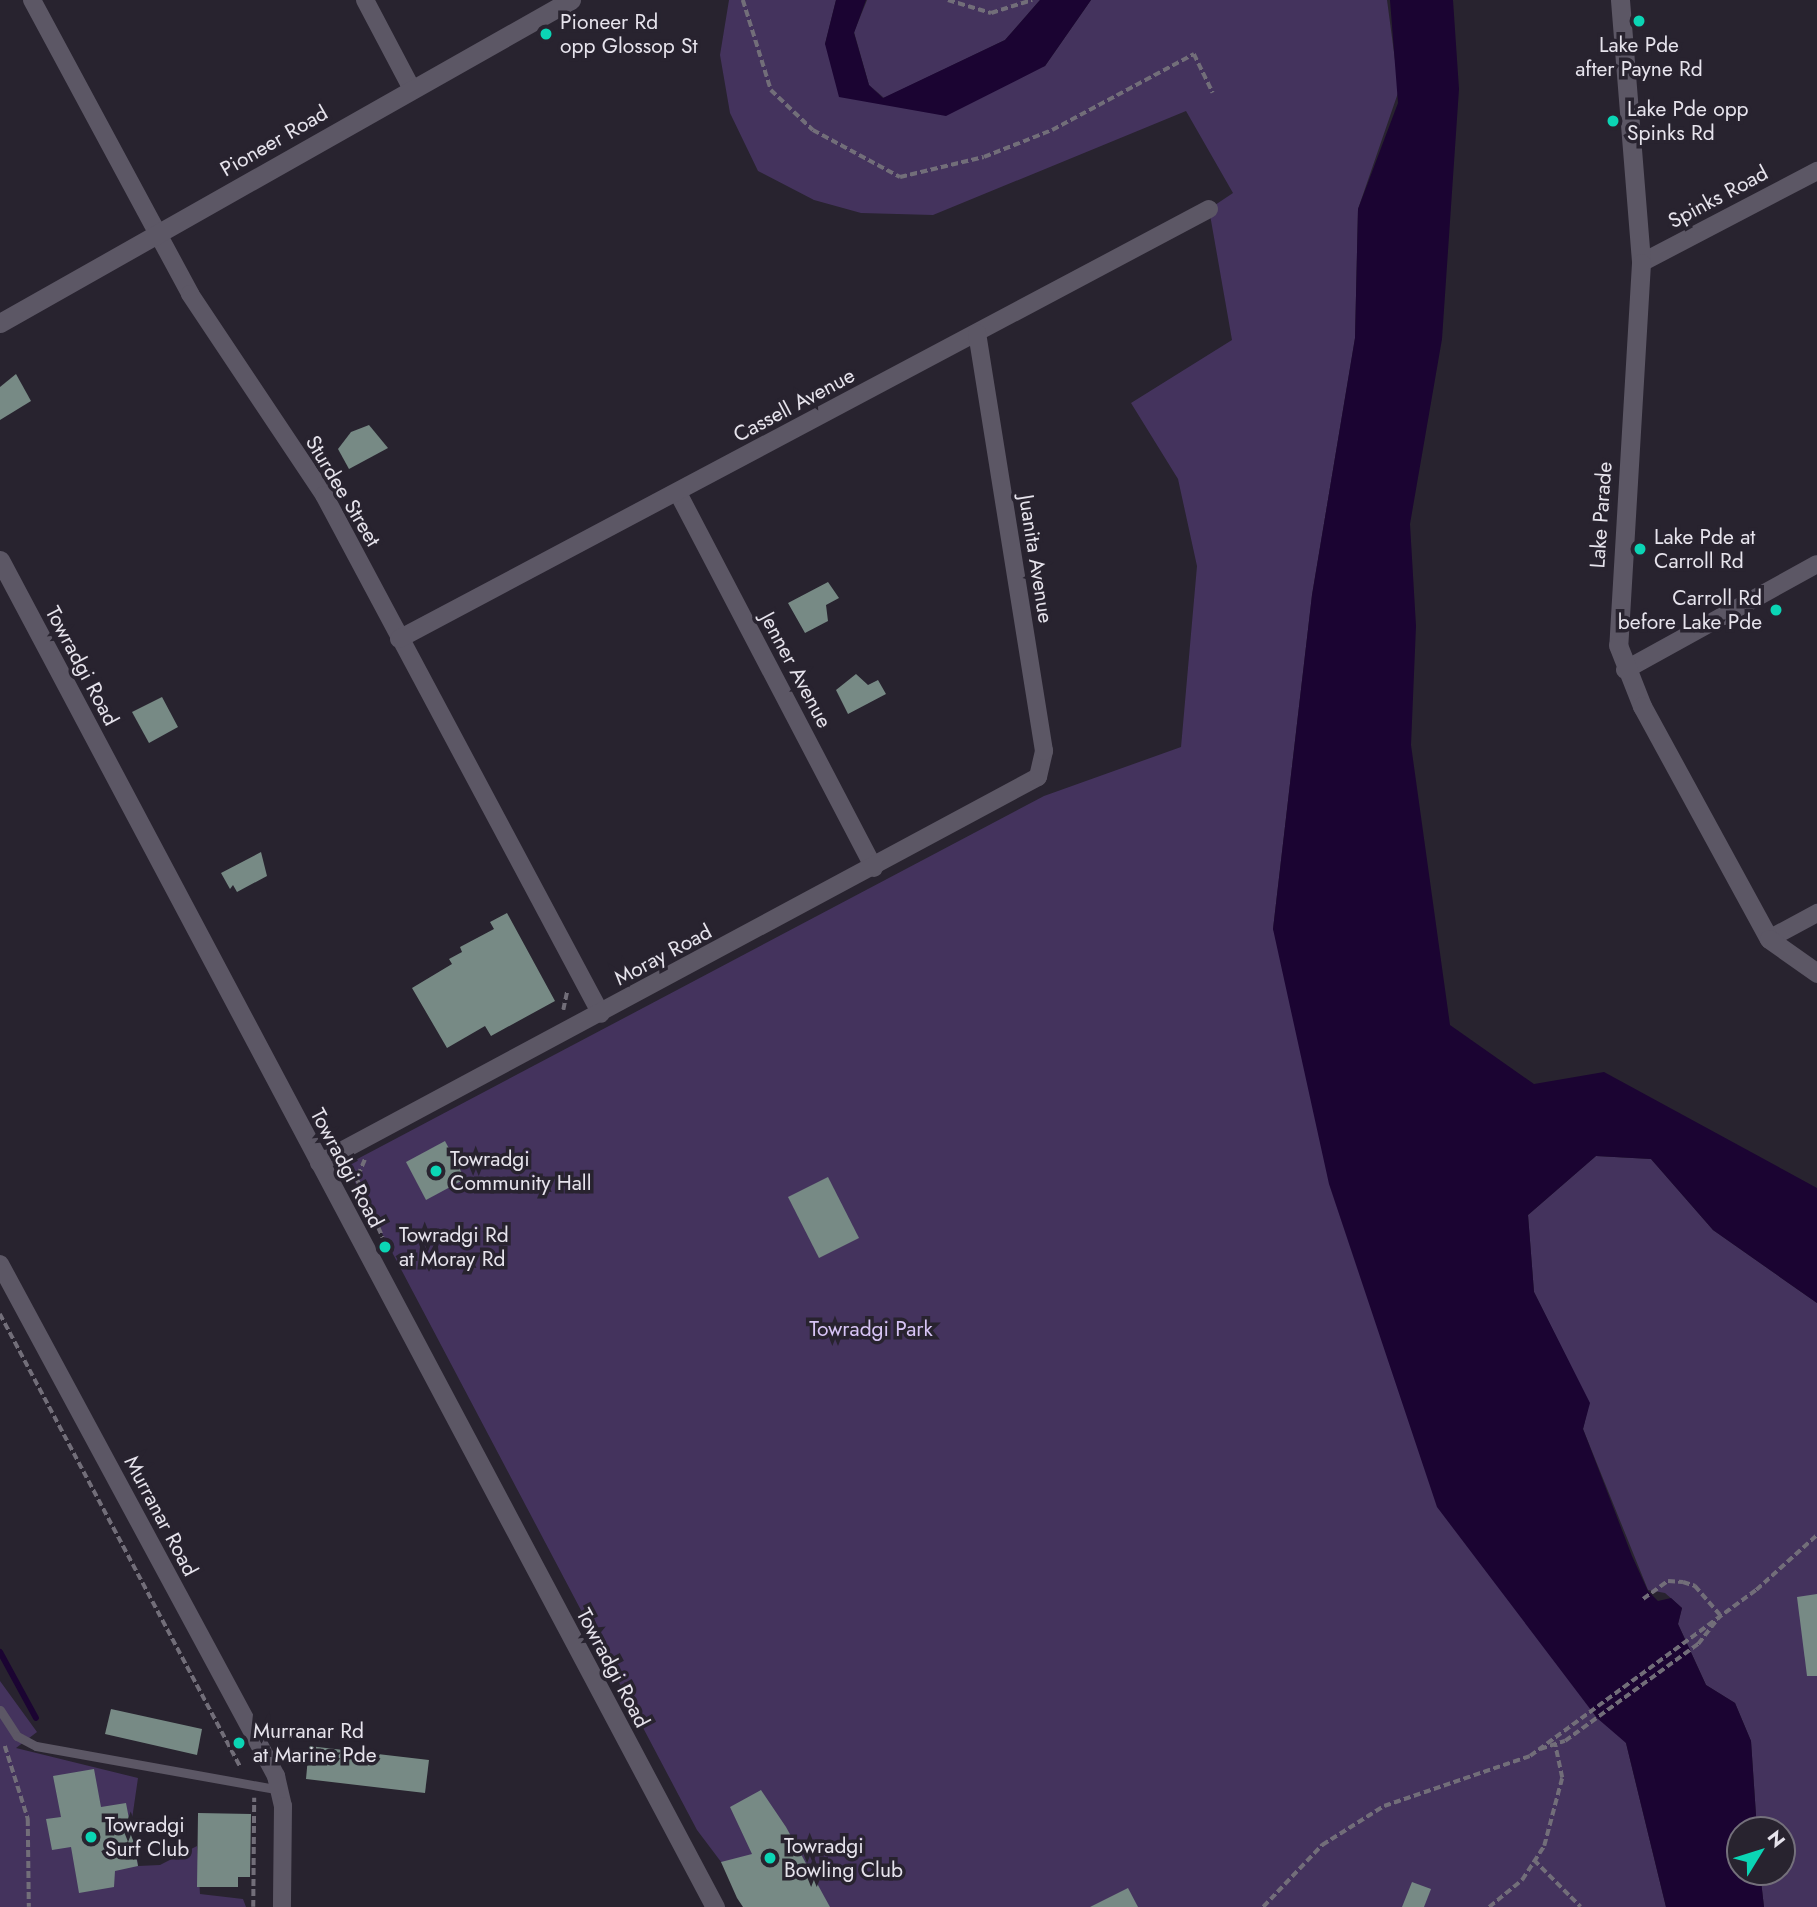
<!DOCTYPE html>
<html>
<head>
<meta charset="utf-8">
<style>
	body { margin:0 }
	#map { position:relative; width:1817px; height:1907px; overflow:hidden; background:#28232f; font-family:Jost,sans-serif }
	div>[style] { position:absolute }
	.green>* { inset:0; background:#44335d }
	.water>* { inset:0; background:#1b0432 }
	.stream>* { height:6px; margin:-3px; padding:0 3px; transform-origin:3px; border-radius:3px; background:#1b0432 }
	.building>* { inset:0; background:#778a85 }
	.path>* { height:3.5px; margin-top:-1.75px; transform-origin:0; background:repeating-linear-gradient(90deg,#726e79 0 7px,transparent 0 10.5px) }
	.service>* { height:9px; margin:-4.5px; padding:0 4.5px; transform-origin:4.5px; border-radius:4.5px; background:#5c5765 }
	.minor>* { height:18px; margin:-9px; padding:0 9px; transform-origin:9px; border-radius:9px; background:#5c5765 }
	.secondary>* { height:19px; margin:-9.5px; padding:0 9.5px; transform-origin:9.5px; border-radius:9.5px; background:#5c5765 }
	.dots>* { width:19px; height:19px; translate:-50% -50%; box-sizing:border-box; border:4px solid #28232f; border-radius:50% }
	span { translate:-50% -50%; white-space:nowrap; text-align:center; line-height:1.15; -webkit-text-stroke:7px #28232f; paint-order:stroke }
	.poi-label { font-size:21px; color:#e6e3ec }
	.left { translate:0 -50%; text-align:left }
	.right { translate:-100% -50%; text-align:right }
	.street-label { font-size:21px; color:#e6e3ec }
	.park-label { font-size:21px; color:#d7c4f5 }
	.north { position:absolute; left:1726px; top:1816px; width:70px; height:70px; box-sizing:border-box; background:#28232f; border:2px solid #74707b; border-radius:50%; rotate:52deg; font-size:19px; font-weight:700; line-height:28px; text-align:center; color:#e6e3ec }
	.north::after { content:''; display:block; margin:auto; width:24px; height:32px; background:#0bd5b5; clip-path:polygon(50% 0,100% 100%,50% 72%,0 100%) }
</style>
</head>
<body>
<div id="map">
	<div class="green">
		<i style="clip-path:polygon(729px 0,836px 0,825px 44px,887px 102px,1045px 66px,1091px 0,1387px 0,1399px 90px,1358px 209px,1355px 338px,1312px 595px,1273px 929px,1626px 1743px,1666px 1907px,755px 1907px,697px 1830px,346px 1165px,1044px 796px,1181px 747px,1197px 566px,1178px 479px,1131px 403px,1232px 340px,1209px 209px,1233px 193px,1186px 111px,933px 215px,861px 213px,814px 200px,758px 171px,730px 113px,720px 55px)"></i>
		<i style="clip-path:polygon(867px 0,1040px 0,1005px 40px,884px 98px,869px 85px,854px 32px)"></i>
		<i style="clip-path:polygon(1596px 1156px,1651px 1159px,1713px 1230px,1817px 1303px,1817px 1907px,1764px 1907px,1760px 1872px,1782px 1872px,1782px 1830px,1757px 1830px,1751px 1741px,1735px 1703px,1706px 1685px,1678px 1624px,1682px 1608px,1665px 1593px,1648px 1590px,1583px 1429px,1589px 1403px,1534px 1292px,1528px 1215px)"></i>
		<i style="clip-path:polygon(0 1681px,37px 1732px,16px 1748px,138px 1778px,132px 1819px,138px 1866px,160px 1865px,197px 1846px,200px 1894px,243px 1899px,246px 1907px,0 1907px)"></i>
	</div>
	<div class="water">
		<i style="clip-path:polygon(836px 0,866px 0,854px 33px,869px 85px,883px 98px,1005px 40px,1040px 0,1091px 0,1045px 66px,946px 116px,839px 97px,825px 44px)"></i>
		<i style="clip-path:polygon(1390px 0,1453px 0,1459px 89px,1442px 339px,1410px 524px,1416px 626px,1411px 745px,1450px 1025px,1534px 1084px,1604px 1072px,1817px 1188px,1817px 1303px,1713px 1230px,1651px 1159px,1596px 1156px,1528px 1215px,1534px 1292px,1590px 1403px,1583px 1429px,1632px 1556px,1648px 1591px,1658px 1601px,1671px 1598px,1682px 1608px,1678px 1624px,1706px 1685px,1735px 1703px,1751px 1741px,1757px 1830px,1740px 1830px,1740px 1872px,1760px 1872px,1764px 1907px,1666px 1907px,1626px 1743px,1597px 1718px,1437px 1507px,1329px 1184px,1273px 929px,1312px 595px,1355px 338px,1358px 209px,1398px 103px)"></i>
	</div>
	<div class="stream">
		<i style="left:0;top:1652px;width:75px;rotate:61.4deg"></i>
	</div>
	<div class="building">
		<i style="clip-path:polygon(16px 374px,31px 401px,0 420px,0 387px)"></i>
		<i style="clip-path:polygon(369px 425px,388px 448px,349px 469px,338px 449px,351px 432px)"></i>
		<i style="clip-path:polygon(828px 582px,839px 598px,826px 605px,828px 621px,805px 633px,788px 603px)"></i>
		<i style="clip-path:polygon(856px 674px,868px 685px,878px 680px,886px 694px,848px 714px,836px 690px)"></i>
		<i style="clip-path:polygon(162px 697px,178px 727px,149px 743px,132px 712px)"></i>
		<i style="clip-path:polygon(261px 852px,267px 876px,237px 892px,233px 885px,230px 889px,221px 873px)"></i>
		<i style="clip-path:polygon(507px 913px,555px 1001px,491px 1036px,485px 1026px,447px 1048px,412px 988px,452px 964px,449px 959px,462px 952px,460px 947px,494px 929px,490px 922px)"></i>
		<i style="clip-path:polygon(445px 1141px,465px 1179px,426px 1200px,406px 1162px)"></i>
		<i style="clip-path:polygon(828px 1177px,859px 1238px,819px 1258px,788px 1197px)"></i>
		<i style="clip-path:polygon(1817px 1594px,1817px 1676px,1807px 1676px,1797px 1597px)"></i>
		<i style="clip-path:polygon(111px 1709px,202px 1729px,197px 1755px,105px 1734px)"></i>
		<i style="clip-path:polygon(309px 1746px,429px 1760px,425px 1793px,306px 1779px)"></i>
		<i style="clip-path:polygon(94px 1769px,101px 1807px,126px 1803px,138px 1866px,115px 1871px,114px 1887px,79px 1893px,71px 1847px,52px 1850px,46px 1819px,61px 1817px,53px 1776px)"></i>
		<i style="clip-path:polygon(761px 1790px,786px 1827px,830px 1907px,743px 1907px,737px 1898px,721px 1862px,752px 1854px,730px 1807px)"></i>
		<i style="clip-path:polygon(198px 1813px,251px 1814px,250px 1877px,238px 1877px,238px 1887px,197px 1887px)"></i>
		<i style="clip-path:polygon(1412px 1882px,1431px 1889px,1424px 1907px,1402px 1907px)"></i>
		<i style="clip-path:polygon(1128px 1888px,1138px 1907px,1090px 1907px)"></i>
	</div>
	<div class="path">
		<i style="left:743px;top:0;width:94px;rotate:72.7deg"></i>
		<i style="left:771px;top:90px;width:58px;rotate:43.6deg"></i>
		<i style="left:813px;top:130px;width:99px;rotate:28.4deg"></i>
		<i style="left:900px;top:177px;width:86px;rotate:-13.4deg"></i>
		<i style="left:984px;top:157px;width:73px;rotate:-21.7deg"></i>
		<i style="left:1052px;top:130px;width:161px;rotate:-28.2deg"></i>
		<i style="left:1194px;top:54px;width:43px;rotate:64deg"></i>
		<i style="left:948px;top:0;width:45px;rotate:16.8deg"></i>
		<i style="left:991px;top:13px;width:43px;rotate:-17.6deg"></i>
		<i style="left:563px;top:1010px;width:19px;rotate:-78deg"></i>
		<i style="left:365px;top:1160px;width:21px;rotate:113deg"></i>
		<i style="left:357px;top:1179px;width:64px;rotate:66.2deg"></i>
		<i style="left:0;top:1314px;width:514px;rotate:62.04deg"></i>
		<i style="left:1643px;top:1599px;width:31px;rotate:-36deg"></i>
		<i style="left:1668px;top:1581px;width:15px;rotate:4deg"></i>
		<i style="left:1683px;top:1582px;width:13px;rotate:18deg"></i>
		<i style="left:1695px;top:1586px;width:38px;rotate:49deg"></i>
		<i style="left:5px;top:1746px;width:77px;rotate:72.5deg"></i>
		<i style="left:28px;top:1819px;width:88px;rotate:89.3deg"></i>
		<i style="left:1540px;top:1749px;width:26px;rotate:-18deg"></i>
		<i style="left:1565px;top:1741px;width:165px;rotate:-36.1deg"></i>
		<i style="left:1698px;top:1644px;width:34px;rotate:-52deg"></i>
		<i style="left:1534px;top:1860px;width:66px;rotate:45deg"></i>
		<i style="left:253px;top:1907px;width:109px;rotate:-89.5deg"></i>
		<i style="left:1263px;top:1907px;width:86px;rotate:-46.4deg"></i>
		<i style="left:1322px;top:1845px;width:73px;rotate:-32.2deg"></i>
		<i style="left:1384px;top:1806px;width:154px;rotate:-18.9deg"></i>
		<i style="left:1530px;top:1756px;width:280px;rotate:-36.3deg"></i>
		<i style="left:1756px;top:1590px;width:82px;rotate:-42deg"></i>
		<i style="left:1489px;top:1907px;width:43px;rotate:-39.3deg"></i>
		<i style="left:1522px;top:1880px;width:40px;rotate:-57.1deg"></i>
		<i style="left:1544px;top:1846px;width:70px;rotate:-75.2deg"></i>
		<i style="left:1562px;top:1778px;width:33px;rotate:-102deg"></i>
	</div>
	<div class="service">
		<i style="left:0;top:1710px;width:31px;rotate:57deg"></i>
		<i style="left:17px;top:1736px;width:21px;rotate:28deg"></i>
		<i style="left:36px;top:1746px;width:248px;rotate:10.2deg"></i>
	</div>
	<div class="minor">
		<i style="left:32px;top:0;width:334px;rotate:61.7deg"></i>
		<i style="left:190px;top:294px;width:242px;rotate:56.3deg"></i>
		<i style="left:324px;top:495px;width:588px;rotate:61.91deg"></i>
		<i style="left:365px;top:0;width:101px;rotate:62.2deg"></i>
		<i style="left:1641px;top:263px;width:199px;rotate:-27.6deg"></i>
		<i style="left:678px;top:493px;width:423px;rotate:62.4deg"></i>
		<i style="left:399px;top:639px;width:917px;rotate:-27.96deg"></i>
		<i style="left:1625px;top:670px;width:219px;rotate:-28.9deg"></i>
		<i style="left:1769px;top:939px;width:55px;rotate:-28.4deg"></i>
		<i style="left:319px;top:1163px;width:816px;rotate:-28.23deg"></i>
		<i style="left:1038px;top:777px;width:27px;rotate:-77deg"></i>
		<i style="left:1044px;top:751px;width:423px;rotate:-99.1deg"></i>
		<i style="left:0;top:1264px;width:582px;rotate:61.67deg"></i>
		<i style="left:276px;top:1776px;width:31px;rotate:77deg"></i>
		<i style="left:283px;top:1806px;width:101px;rotate:90.6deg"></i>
	</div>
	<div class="secondary">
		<i style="left:1620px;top:0;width:264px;rotate:85.4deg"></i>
		<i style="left:1641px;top:263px;width:383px;rotate:93.4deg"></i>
		<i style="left:1618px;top:645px;width:66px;rotate:68.5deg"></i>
		<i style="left:1642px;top:706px;width:265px;rotate:61.4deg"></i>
		<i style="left:1769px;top:939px;width:59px;rotate:35.3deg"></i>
		<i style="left:0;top:323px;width:656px;rotate:-29.5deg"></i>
		<i style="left:0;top:560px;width:1525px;rotate:62.04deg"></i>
	</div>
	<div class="dots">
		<i style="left:1639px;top:21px;background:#0bd5b5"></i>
		<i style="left:546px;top:34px;background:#0bd5b5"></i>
		<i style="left:1613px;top:121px;background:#0bd5b5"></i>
		<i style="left:1640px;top:549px;background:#0bd5b5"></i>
		<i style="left:1776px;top:610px;background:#0bd5b5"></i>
		<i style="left:436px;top:1171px;background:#0bd5b5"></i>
		<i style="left:385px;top:1247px;background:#0bd5b5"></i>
		<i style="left:239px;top:1743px;background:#0bd5b5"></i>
		<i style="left:91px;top:1837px;background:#0bd5b5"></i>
		<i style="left:770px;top:1858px;background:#0bd5b5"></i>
	</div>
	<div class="poi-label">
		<span class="left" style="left:560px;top:34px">Pioneer Rd<br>opp Glossop St</span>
		<span style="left:1639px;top:57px">Lake Pde<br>after Payne Rd</span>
		<span class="left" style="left:1627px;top:121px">Lake Pde opp<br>Spinks Rd</span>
		<span class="left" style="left:1654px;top:549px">Lake Pde at<br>Carroll Rd</span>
		<span class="right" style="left:1762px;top:610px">Carroll Rd<br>before Lake Pde</span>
		<span class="left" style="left:450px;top:1171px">Towradgi<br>Community Hall</span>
		<span class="left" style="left:399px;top:1247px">Towradgi Rd<br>at Moray Rd</span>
		<span class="left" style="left:253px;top:1743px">Murranar Rd<br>at Marine Pde</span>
		<span class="left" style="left:105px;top:1837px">Towradgi<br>Surf Club</span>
		<span class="left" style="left:784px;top:1858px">Towradgi<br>Bowling Club</span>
	</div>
	<div class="street-label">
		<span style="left:274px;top:141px;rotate:-30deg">Pioneer Road</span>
		<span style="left:1718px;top:197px;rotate:-28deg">Spinks Road</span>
		<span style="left:794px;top:405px;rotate:-28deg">Cassell Avenue</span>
		<span style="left:343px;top:491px;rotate:59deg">Sturdee Street</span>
		<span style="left:1601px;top:515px;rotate:-86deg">Lake Parade</span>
		<span style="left:1036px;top:559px;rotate:81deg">Juanita Avenue</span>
		<span style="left:82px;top:666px;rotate:62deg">Towradgi Road</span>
		<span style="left:796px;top:670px;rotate:62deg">Jenner Avenue</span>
		<span style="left:663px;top:955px;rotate:-28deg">Moray Road</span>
		<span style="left:347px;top:1168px;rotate:62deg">Towradgi Road</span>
		<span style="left:161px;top:1516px;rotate:62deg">Murranar Road</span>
		<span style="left:613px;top:1668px;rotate:62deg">Towradgi Road</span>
	</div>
	<div class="park-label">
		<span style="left:871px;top:1329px">Towradgi Park</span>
	</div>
	<div class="north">N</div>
</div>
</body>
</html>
